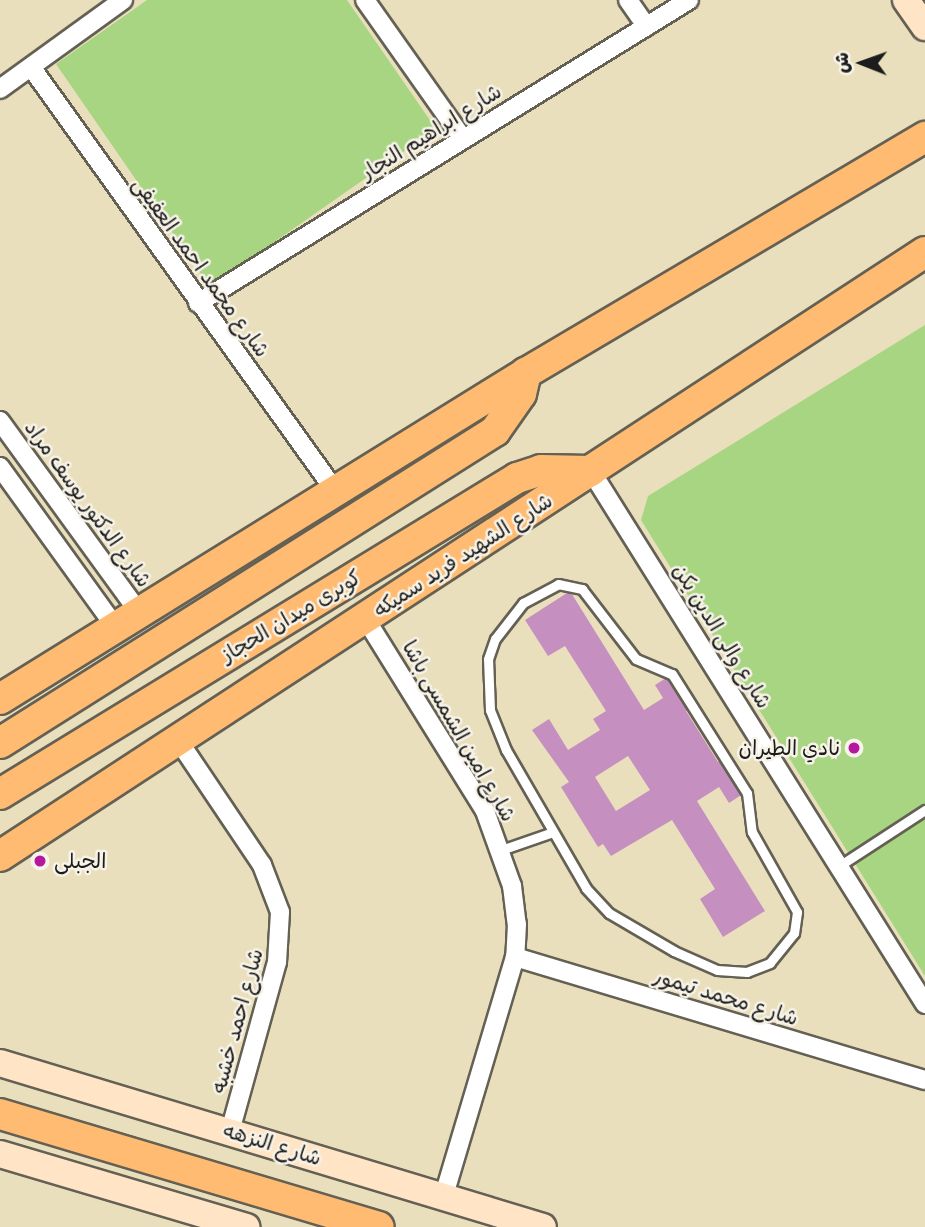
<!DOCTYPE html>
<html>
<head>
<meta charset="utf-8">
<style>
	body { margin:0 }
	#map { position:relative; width:925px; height:1227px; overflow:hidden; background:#e9dfbc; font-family:Delius,"Playpen Sans Arabic",sans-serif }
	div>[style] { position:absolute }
	.green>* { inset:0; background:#a7d582 }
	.building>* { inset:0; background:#c590c0 }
	.roads { filter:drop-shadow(2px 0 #646054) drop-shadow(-2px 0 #646054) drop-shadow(0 2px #646054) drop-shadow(0 -2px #646054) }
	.lane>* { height:9px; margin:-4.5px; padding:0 4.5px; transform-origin:4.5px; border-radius:4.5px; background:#fff }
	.street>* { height:18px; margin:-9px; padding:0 9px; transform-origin:9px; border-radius:9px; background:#fff }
	.secondary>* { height:26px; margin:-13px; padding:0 13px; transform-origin:13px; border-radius:13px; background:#ffe4c6 }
	.primary>* { height:30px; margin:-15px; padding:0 15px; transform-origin:15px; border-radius:15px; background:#ffbb71 }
	.dots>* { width:19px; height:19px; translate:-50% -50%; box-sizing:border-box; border:4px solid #f7f3e8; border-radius:50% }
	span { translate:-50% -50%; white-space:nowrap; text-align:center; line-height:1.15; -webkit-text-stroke:5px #f7f3e8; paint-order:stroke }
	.street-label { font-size:21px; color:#1c1c1c }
	.poi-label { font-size:21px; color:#1c1c1c }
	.right { translate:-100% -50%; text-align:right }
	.left { translate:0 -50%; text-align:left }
	.north { position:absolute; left:827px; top:28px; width:70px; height:70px; -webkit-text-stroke:5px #f7f3e8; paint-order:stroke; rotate:271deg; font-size:19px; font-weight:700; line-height:28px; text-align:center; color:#1c1c1c }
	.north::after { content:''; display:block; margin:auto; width:24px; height:32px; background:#1c1c1c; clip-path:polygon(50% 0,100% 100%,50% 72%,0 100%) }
</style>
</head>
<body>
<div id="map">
	<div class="green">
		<i style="clip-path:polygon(147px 0,347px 0,436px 129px,210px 287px,56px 64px)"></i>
		<i style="clip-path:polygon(925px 325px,925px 976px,641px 520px,648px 496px)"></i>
	</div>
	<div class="building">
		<i style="clip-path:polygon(evenodd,570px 591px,644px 710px,663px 698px,655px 685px,674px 673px,694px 706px,686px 711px,718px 762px,728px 756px,749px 790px,729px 803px,719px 787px,697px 801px,765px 911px,723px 937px,700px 899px,715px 889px,672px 820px,611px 856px,603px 844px,598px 847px,561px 787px,569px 782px,532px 730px,549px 719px,568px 750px,600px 730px,593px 719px,606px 711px,565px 646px,548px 656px,525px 620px,570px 591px,628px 756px,650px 790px,616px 811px,595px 777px,628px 756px)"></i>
	</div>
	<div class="roads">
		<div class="lane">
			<i style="left:558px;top:584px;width:25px;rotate:12deg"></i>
			<i style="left:582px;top:589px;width:88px;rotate:52.4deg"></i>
			<i style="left:636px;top:659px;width:39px;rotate:23deg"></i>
			<i style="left:672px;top:674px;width:141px;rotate:57.8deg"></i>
			<i style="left:747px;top:793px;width:39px;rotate:83deg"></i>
			<i style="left:752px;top:832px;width:92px;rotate:60.6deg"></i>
			<i style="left:797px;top:912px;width:21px;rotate:98deg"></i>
			<i style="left:794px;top:933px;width:38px;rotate:129deg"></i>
			<i style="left:770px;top:963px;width:25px;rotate:159deg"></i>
			<i style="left:747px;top:972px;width:30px;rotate:-176deg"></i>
			<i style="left:717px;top:970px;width:47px;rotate:-156.2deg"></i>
			<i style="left:674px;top:951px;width:75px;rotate:-149.7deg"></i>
			<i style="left:609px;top:913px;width:34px;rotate:-133deg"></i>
			<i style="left:586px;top:888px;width:160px;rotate:-120.1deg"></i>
			<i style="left:506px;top:750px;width:43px;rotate:-111.8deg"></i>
			<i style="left:490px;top:710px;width:51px;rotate:-92.2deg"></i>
			<i style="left:488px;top:659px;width:21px;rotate:-71deg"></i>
			<i style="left:495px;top:639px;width:46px;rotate:-52.1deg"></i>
			<i style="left:523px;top:603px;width:40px;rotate:-28deg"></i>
			<i style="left:501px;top:850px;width:55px;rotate:-19.1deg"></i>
			<i style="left:839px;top:866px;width:103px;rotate:-33.1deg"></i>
		</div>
		<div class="street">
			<i style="left:365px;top:0;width:170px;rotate:54.8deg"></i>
			<i style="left:628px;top:0;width:32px;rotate:55deg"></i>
			<i style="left:31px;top:67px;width:523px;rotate:54.33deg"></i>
			<i style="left:0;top:89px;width:152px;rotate:-35.9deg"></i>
			<i style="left:198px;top:303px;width:577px;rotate:-31.68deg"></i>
			<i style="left:0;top:421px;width:238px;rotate:54deg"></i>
			<i style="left:0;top:467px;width:198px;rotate:54.2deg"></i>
			<i style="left:591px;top:471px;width:629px;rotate:57.93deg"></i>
			<i style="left:365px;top:618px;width:227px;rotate:58.1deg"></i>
			<i style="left:485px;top:811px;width:80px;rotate:70.2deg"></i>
			<i style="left:512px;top:886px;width:38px;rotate:83deg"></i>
			<i style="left:517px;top:924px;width:33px;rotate:93deg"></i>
			<i style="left:515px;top:957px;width:248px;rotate:106.6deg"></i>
			<i style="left:178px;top:740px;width:151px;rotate:56.1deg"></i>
			<i style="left:262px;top:865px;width:50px;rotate:69deg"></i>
			<i style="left:280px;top:912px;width:50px;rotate:93.4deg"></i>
			<i style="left:277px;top:962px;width:175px;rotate:105.5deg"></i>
			<i style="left:515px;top:957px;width:428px;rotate:16.7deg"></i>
		</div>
		<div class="secondary">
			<i style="left:906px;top:0;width:33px;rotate:55deg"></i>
			<i style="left:0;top:1063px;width:567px;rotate:16.81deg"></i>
			<i style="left:0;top:1154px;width:257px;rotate:16.5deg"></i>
		</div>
		<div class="primary">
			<i style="left:0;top:699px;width:619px;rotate:-31.79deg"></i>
			<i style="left:526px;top:373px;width:464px;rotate:-30.6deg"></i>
			<i style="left:0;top:743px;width:585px;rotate:-32.22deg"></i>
			<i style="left:495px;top:431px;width:45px;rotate:-54.9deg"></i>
			<i style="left:521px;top:394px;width:22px;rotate:-77deg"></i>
			<i style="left:0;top:794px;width:606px;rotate:-31.43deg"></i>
			<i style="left:517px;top:478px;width:25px;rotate:-18deg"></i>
			<i style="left:541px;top:470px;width:50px;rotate:1.1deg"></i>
			<i style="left:0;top:856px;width:1105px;rotate:-33.14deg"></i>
			<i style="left:0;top:1114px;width:395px;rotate:16.6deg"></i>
		</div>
	</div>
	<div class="dots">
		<i style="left:854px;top:748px;background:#b5179e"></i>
		<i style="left:40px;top:861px;background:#b5179e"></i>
	</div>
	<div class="street-label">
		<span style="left:431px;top:132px;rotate:-32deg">شارع ابراهيم النجار</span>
		<span style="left:201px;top:267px;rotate:54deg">شارع محمد احمد العفيفى</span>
		<span style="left:88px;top:504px;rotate:54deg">شارع الدكتور يوسف مراد</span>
		<span style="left:463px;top:555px;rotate:-33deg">شارع الشهيد فريد سميكه</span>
		<span style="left:291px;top:616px;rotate:-31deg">كوبرى ميدان الحجاز</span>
		<span style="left:722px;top:636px;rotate:58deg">شارع والى الدين يكن</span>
		<span style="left:459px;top:731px;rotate:60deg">شارع امين الشمسى باشا</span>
		<span style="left:726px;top:997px;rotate:17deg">شارع محمد تيمور</span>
		<span style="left:237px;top:1021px;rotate:-75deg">شارع احمد خشبه</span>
		<span style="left:272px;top:1144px;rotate:17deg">شارع النزهه</span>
	</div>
	<div class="poi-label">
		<span class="right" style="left:840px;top:748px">نادي الطيران</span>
		<span class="left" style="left:54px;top:861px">الجبلى</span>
	</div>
	<div class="north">ش</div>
</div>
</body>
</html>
